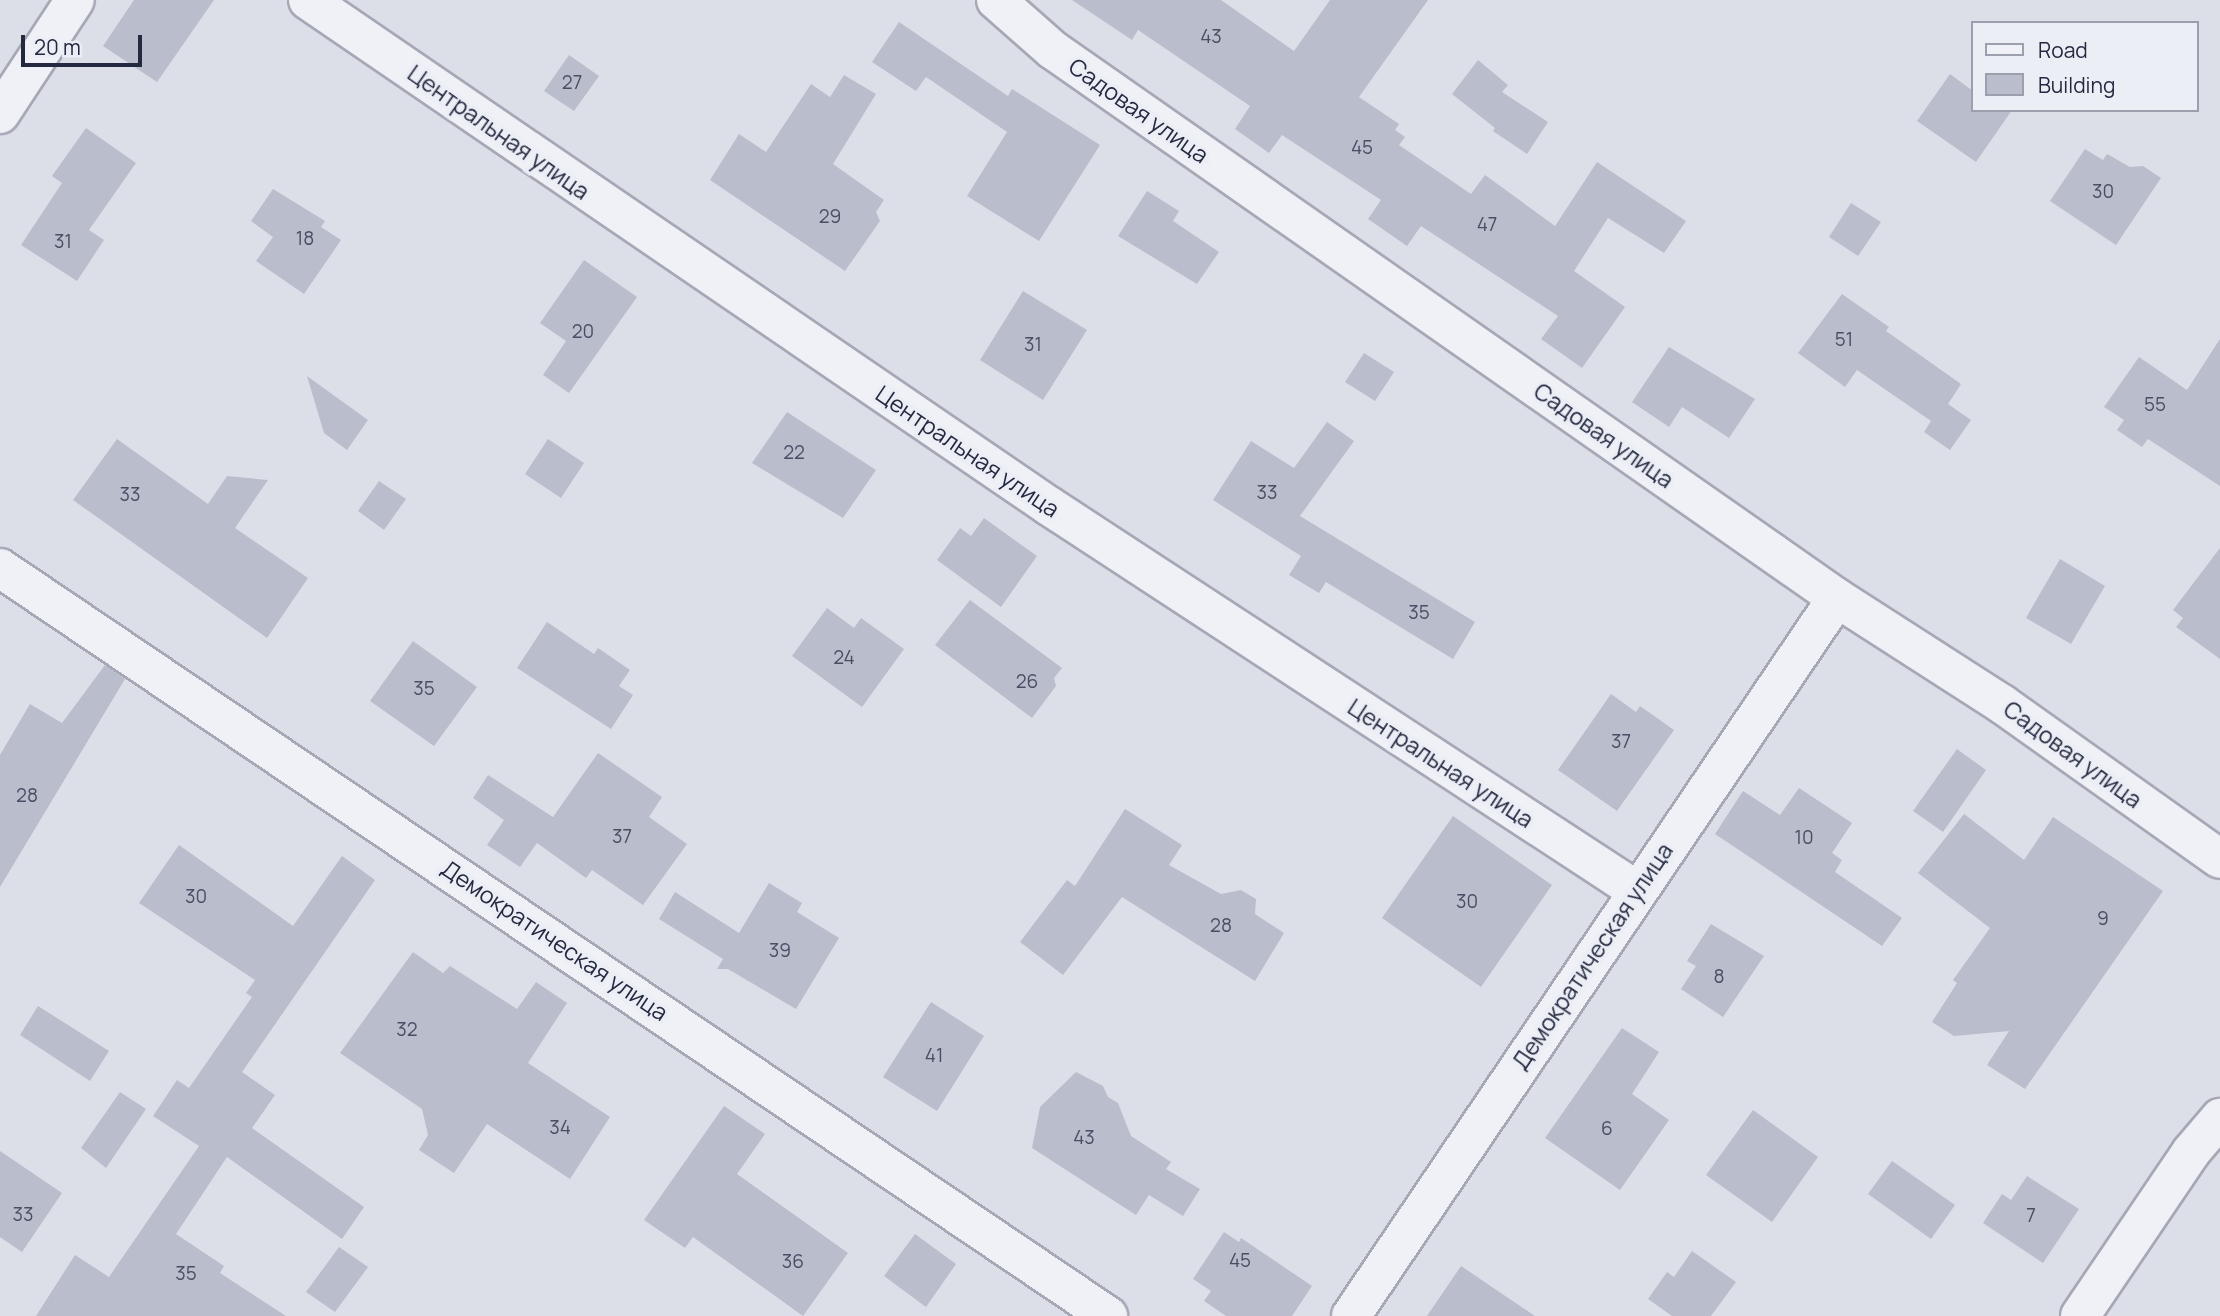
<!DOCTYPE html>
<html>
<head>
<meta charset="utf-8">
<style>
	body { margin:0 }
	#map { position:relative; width:2220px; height:1316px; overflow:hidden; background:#dddfe8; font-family:Manrope,sans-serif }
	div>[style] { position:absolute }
	.building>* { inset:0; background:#babdcc }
	.roads { filter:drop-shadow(2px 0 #a6a8b6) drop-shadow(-2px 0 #a6a8b6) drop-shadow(0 2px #a6a8b6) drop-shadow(0 -2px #a6a8b6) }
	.minor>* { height:38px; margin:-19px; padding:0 19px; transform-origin:19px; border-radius:19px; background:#f0f1f6 }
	span { translate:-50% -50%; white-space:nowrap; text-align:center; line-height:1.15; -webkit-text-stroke:7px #eceef6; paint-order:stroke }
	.number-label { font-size:19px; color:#4a4e63 }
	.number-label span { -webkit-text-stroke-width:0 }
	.street-label { font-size:23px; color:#252940 }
	.legend { position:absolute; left:1971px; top:21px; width:228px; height:91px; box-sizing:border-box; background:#eceef6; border:2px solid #9c9fad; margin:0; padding:9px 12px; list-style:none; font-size:21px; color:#252940 }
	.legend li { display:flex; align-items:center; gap:14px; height:35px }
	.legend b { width:35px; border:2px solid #9c9fad }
	.scale { position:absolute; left:21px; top:35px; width:121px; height:32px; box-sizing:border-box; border:4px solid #252940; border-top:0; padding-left:9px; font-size:21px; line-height:24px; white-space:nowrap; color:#252940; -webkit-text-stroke:5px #eceef6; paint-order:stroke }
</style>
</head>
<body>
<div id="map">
	<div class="building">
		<i style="clip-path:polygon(134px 0,214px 0,157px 82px,103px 46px)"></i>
		<i style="clip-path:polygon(1072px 0,1221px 0,1294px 51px,1330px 0,1428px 0,1359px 97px,1399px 124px,1395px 130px,1405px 137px,1399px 145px,1471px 194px,1485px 175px,1555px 226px,1597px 162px,1686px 221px,1664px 253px,1608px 218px,1574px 271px,1625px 307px,1582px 368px,1541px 339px,1558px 316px,1421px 226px,1407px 246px,1368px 219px,1381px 200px,1282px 135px,1269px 153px,1235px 129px,1250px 106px,1138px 30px,1132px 40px)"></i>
		<i style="clip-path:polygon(899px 22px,1008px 96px,1012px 89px,1100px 145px,1039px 241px,967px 196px,1007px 132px,926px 77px,916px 91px,872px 62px)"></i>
		<i style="clip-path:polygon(569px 55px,599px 76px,574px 111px,544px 91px)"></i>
		<i style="clip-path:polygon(1478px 60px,1508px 85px,1502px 92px,1548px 122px,1527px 154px,1493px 131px,1495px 128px,1452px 94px)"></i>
		<i style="clip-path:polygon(1950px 74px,1973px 91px,1973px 110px,2012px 110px,1976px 162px,1917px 121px)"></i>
		<i style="clip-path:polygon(844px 75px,876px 94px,833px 164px,884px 200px,876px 212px,880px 221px,845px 271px,710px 180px,739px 134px,766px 152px,811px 84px,830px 97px)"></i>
		<i style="clip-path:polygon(86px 128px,136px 163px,89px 230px,104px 240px,77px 281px,21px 245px,62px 183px,52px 176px)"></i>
		<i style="clip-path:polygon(2085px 149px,2103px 160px,2107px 154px,2130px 167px,2143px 166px,2161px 178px,2116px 245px,2050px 201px)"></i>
		<i style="clip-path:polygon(273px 189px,325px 221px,321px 227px,341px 240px,304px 294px,256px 261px,273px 237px,251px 221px)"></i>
		<i style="clip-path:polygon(1147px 191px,1179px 211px,1173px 221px,1219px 252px,1197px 284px,1118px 236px)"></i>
		<i style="clip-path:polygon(1851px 203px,1881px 222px,1858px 256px,1829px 237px)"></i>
		<i style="clip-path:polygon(584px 260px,637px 297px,569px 393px,543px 375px,566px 341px,540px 323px)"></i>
		<i style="clip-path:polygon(1023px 291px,1087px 330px,1043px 400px,980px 360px)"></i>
		<i style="clip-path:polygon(1842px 294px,1889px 327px,1886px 331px,1961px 384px,1948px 404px,1971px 420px,1950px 450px,1924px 432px,1931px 421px,1857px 370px,1845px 387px,1798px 353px)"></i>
		<i style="clip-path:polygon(2220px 339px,2220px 486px,2148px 439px,2142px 447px,2117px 430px,2124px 420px,2104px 407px,2139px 357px,2187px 390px)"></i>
		<i style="clip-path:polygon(1669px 347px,1755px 399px,1729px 438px,1682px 407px,1669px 427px,1632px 402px)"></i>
		<i style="clip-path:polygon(1364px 353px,1394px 372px,1375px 401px,1345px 382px)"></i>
		<i style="clip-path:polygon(307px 376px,368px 420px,347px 450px,324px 433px)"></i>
		<i style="clip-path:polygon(787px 412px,876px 470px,843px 518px,752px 463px)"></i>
		<i style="clip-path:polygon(1327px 422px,1354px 441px,1300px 516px,1475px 622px,1453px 659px,1326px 582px,1319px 593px,1289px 575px,1301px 556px,1213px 500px,1251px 441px,1294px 468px)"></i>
		<i style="clip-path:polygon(117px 439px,208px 504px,227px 476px,268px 480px,235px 528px,308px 578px,267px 638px,73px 500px)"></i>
		<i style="clip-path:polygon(548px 439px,584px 463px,561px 498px,525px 474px)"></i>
		<i style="clip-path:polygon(379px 481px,406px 499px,384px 530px,358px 511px)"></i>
		<i style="clip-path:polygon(984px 518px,1037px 556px,1001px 607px,937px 560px,960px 528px,971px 536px)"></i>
		<i style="clip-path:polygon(2220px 548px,2220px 659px,2176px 627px,2183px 618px,2173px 610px)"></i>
		<i style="clip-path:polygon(2060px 559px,2105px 586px,2071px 644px,2026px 618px)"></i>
		<i style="clip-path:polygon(970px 600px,1062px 668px,1054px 678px,1056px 686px,1032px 718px,935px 645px)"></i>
		<i style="clip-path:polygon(827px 608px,854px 628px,861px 618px,904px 649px,862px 707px,792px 656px)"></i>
		<i style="clip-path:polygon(547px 622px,594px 654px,598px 648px,630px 670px,619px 686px,633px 695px,611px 729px,517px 668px)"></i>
		<i style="clip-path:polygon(413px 641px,477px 687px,434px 746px,370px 701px)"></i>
		<i style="clip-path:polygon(105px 665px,125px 679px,0 887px,0 755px,30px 704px,62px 723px)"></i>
		<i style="clip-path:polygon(1611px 694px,1636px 712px,1640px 706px,1674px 730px,1617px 811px,1558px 770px)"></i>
		<i style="clip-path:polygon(1957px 749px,1986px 770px,1943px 832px,1913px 811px)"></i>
		<i style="clip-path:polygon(598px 753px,662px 797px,649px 817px,687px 844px,643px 905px,592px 870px,586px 878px,537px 843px,520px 867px,487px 845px,504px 820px,473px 798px,488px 775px,553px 817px)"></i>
		<i style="clip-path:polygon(1799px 788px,1852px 823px,1832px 853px,1842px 860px,1835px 872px,1902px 918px,1882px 946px,1715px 834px,1743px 791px,1780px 815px)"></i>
		<i style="clip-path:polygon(1125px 809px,1182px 845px,1169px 865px,1221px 894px,1241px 890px,1256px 899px,1255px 914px,1284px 933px,1255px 981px,1122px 897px,1063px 975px,1020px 942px,1067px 880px,1075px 886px)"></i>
		<i style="clip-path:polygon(1964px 814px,2024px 860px,2053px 817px,2163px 891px,2025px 1089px,1987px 1065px,2009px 1031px,1954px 1036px,1932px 1022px,1957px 983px,1953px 980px,1990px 928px,1918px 873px)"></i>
		<i style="clip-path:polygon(1453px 816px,1552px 885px,1481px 987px,1382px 918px)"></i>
		<i style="clip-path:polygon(179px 845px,293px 926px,342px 856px,375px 880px,242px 1072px,275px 1095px,252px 1128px,364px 1207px,342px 1239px,227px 1157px,176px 1234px,224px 1266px,220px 1273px,286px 1316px,36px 1316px,75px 1255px,109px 1277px,199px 1146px,153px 1116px,177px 1080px,189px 1088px,252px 997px,246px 993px,255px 980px,139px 903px)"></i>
		<i style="clip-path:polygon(769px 883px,802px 903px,797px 912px,839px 938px,796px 1009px,728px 969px,717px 969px,723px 959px,659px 919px,675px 892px,739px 933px)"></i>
		<i style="clip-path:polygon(1711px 924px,1764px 956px,1723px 1017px,1681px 989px,1696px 966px,1687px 961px)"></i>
		<i style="clip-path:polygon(413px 952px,443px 973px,450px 966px,517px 1009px,536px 982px,567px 1003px,528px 1063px,610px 1117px,570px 1179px,487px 1124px,454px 1173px,419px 1150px,428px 1135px,422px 1109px,340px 1053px)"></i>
		<i style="clip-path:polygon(931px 1002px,984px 1036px,937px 1111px,883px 1077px)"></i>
		<i style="clip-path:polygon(38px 1006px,109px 1051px,90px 1081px,20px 1035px)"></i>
		<i style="clip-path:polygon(1622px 1028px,1659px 1052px,1632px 1094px,1669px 1120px,1620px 1190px,1545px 1138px)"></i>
		<i style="clip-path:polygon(1076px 1072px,1103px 1086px,1108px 1097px,1118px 1103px,1131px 1136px,1171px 1162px,1166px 1169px,1200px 1189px,1183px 1216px,1149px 1195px,1136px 1215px,1032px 1148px,1040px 1107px)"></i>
		<i style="clip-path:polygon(120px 1092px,146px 1109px,106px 1168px,81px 1148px)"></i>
		<i style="clip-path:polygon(724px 1106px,765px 1134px,737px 1174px,848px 1253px,803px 1316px,693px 1237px,685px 1248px,644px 1220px)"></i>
		<i style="clip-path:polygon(1753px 1110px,1818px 1157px,1772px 1222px,1706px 1175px)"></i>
		<i style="clip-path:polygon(0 1151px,62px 1193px,22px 1252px,0 1237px)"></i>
		<i style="clip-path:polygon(1892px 1161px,1955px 1205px,1931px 1239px,1868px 1194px)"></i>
		<i style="clip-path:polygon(2027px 1176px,2079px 1209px,2043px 1263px,1983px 1223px,2002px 1194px,2011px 1200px)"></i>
		<i style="clip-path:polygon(1224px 1232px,1239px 1242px,1241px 1238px,1312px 1286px,1292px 1316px,1226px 1316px,1204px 1301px,1211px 1291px,1193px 1279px)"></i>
		<i style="clip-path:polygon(915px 1234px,956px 1264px,926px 1307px,884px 1276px)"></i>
		<i style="clip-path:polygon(339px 1247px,368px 1267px,335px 1312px,306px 1292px)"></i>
		<i style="clip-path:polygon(1692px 1251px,1736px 1282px,1711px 1316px,1672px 1316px,1648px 1299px,1667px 1272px,1674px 1277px)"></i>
		<i style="clip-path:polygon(1461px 1266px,1535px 1316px,1427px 1316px)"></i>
	</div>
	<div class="roads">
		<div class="minor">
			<i style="left:308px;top:0;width:897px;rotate:34.33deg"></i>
			<i style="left:1049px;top:506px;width:701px;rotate:33.19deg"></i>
			<i style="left:996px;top:0;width:76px;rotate:41.3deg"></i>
			<i style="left:1053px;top:50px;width:957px;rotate:34.95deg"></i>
			<i style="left:1837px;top:598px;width:196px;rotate:32.7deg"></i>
			<i style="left:2002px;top:704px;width:267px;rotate:35.4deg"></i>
			<i style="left:0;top:114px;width:136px;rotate:-56.7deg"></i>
			<i style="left:0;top:568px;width:1337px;rotate:34.02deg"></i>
			<i style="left:1351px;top:1316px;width:867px;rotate:-55.91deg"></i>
			<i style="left:2080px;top:1316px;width:198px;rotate:-55.9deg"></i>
			<i style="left:2191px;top:1152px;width:45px;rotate:-49.5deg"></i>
		</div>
	</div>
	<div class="number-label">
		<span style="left:1211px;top:37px">43</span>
		<span style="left:572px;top:83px">27</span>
		<span style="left:1362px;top:148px">45</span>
		<span style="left:2103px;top:192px">30</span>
		<span style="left:830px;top:217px">29</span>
		<span style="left:1487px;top:225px">47</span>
		<span style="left:305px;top:239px">18</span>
		<span style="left:63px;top:242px">31</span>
		<span style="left:583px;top:332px">20</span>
		<span style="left:1844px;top:340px">51</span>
		<span style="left:1033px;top:345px">31</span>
		<span style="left:2155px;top:405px">55</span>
		<span style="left:794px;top:453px">22</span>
		<span style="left:1267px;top:493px">33</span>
		<span style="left:130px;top:495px">33</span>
		<span style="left:1419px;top:613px">35</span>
		<span style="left:844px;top:658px">24</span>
		<span style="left:1027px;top:682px">26</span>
		<span style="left:424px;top:689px">35</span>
		<span style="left:1621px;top:742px">37</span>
		<span style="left:27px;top:796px">28</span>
		<span style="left:622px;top:837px">37</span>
		<span style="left:1804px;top:838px">10</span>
		<span style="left:196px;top:897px">30</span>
		<span style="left:1467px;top:902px">30</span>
		<span style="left:2103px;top:919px">9</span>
		<span style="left:1221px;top:926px">28</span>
		<span style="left:780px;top:951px">39</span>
		<span style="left:1719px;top:977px">8</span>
		<span style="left:407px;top:1030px">32</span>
		<span style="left:934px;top:1056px">41</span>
		<span style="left:560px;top:1128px">34</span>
		<span style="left:1607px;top:1129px">6</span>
		<span style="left:1084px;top:1138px">43</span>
		<span style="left:23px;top:1215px">33</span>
		<span style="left:2031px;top:1216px">7</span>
		<span style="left:1240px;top:1261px">45</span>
		<span style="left:793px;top:1262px">36</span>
		<span style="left:186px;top:1274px">35</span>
	</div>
	<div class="street-label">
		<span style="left:1139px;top:110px;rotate:35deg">Садовая улица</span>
		<span style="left:499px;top:132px;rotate:35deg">Центральная улица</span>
		<span style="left:1604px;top:435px;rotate:35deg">Садовая улица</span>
		<span style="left:968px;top:451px;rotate:34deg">Центральная улица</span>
		<span style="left:2073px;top:754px;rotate:36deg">Садовая улица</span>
		<span style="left:1441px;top:763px;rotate:33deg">Центральная улица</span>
		<span style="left:555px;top:940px;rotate:34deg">Демократическая улица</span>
		<span style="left:1592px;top:956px;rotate:-56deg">Демократическая улица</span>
	</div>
	<ul class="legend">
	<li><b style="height:9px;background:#f0f1f6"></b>Road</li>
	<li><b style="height:19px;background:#babdcc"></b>Building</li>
	</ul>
	<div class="scale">20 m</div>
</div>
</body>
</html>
